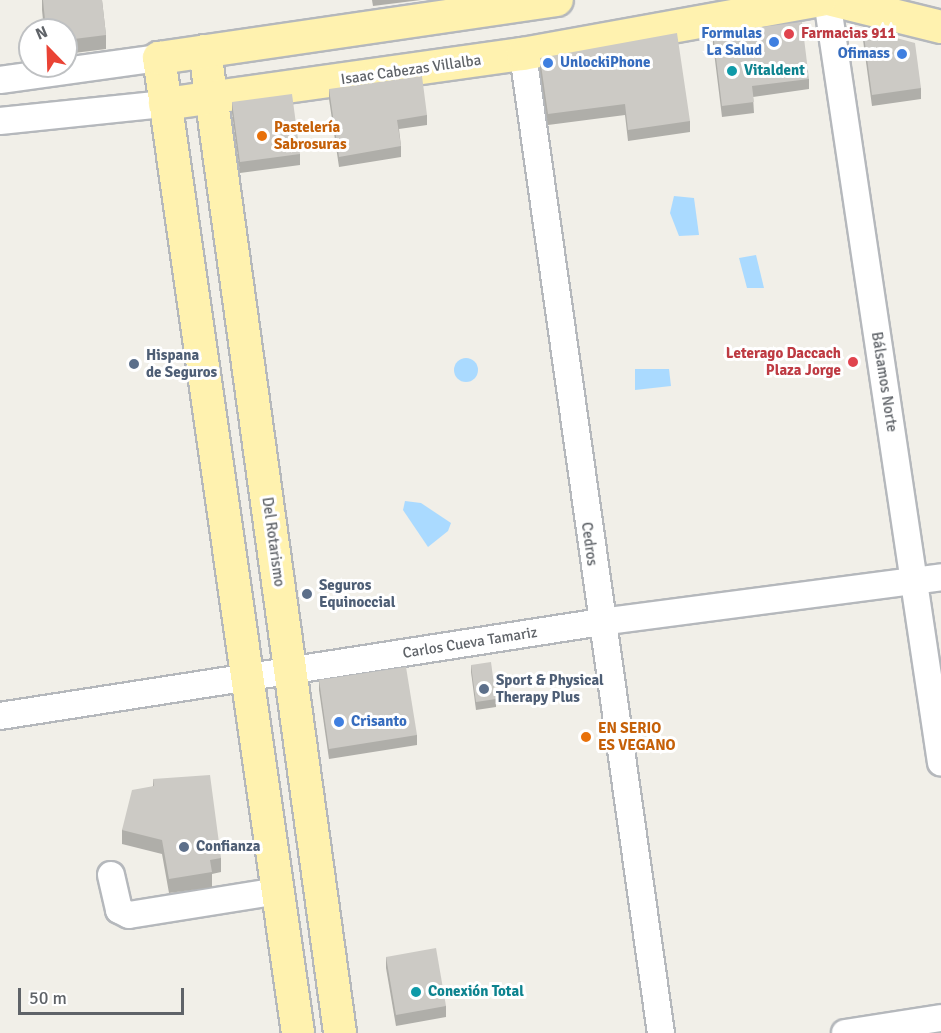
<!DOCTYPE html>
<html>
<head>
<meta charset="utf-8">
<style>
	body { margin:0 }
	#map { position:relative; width:941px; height:1033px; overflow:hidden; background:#f1efe8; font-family:Signika,sans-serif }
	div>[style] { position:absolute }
	.water>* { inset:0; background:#aadaff }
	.round { border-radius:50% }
	.roads { filter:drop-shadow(2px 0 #b5b8bc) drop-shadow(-2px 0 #b5b8bc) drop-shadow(0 2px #b5b8bc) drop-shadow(0 -2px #b5b8bc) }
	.minor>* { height:26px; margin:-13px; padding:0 13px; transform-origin:13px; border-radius:13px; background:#fff }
	.major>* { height:32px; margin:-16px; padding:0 16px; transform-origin:16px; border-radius:16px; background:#fff2af }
	.wall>* { inset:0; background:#afaea9 }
	.building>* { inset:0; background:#cccac5 }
	.dots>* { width:16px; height:16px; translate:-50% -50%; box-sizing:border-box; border:3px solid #fff; border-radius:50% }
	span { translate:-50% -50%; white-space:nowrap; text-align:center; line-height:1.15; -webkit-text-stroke:6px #fff; paint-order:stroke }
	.shop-label { font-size:15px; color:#366cbe; font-weight:700 }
	.right { translate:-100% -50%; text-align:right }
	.left { translate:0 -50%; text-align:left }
	.health-label { font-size:15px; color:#be3a42; font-weight:700 }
	.street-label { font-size:15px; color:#5f6368 }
	.culture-label { font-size:15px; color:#0d838f; font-weight:700 }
	.food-label { font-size:15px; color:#c56008; font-weight:700 }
	.service-label { font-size:15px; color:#4e5e75; font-weight:700 }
	.north { position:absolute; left:18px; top:18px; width:60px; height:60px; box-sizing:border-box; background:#fff; border:2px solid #bfc1c3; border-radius:50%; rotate:337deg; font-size:16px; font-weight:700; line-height:24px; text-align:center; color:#5f6368 }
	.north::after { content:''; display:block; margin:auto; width:21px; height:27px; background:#ea4335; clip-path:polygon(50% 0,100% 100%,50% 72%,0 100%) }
	.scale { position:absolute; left:18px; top:988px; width:166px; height:27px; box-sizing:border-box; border:3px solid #5f6368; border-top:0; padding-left:8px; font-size:18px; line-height:21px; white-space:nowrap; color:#5f6368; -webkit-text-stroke:4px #fff; paint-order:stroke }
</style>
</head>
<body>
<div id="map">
	<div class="water">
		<i style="clip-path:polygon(674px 196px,694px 198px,699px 235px,679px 236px,670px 213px)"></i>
		<i style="clip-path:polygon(756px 255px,764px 288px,747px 288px,739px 258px)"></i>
		<i class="round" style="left:454px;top:358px;width:24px;height:24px"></i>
		<i style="clip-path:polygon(635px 369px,669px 369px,671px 386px,635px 390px)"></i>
		<i style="clip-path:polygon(405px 501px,421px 503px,451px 523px,448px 531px,428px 547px,403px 510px)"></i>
	</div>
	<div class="roads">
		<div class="minor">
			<i style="left:827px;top:0;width:771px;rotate:81.5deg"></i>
			<i style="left:523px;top:54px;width:989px;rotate:81.98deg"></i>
			<i style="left:0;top:80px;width:161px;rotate:-7.9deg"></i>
			<i style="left:0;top:121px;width:166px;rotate:-5.9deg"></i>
			<i style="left:0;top:716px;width:608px;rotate:-8.89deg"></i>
			<i style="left:601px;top:622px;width:343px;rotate:-7.5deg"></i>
			<i style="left:111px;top:875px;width:36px;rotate:77deg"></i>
			<i style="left:119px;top:910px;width:11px;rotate:27deg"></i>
			<i style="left:129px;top:915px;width:152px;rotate:-9.1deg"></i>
			<i style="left:845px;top:1033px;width:97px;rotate:-8.9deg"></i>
		</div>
		<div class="major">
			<i style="left:832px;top:0;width:112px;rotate:13.9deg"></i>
			<i style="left:205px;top:51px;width:991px;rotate:82.17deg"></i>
			<i style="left:165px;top:104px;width:361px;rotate:-8deg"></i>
			<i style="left:523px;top:54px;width:302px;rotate:-10.3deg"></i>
			<i style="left:298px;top:1033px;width:985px;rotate:-98.11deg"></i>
			<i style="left:159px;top:58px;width:402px;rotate:-8.3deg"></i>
		</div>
	</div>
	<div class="wall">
		<i style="clip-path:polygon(42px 0,102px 0,106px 35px,106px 49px,66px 54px,66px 30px,44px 30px,42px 10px)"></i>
		<i style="clip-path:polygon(372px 0,421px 0,373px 6px)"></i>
		<i style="clip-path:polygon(863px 29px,921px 88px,921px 99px,872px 106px,863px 40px)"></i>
		<i style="clip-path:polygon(713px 33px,809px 79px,809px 89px,753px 97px,754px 113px,722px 117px,713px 44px)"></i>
		<i style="clip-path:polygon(540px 58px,690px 121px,690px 132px,628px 141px,625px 115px,548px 125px,540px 69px)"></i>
		<i style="clip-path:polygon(329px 89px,427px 115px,427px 125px,399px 129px,401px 146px,401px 157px,339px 167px,329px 99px)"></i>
		<i style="clip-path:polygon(232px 102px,300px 154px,300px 165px,240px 173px,232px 113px)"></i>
		<i style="clip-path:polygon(471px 665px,496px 699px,496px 707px,476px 710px,471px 672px)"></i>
		<i style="clip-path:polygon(319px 680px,417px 735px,417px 745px,329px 759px,319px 690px)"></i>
		<i style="clip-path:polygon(153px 779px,221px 858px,221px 872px,212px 874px,212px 887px,169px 893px,162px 854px,122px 844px,122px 830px,153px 786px)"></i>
		<i style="clip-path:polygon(386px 957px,446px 1006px,446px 1017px,396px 1026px,386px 968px)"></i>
	</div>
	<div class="building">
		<i style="clip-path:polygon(43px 0,102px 0,106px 35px,66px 40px,66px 30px,46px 30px)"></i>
		<i style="clip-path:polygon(802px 22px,809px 79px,752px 86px,754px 102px,722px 106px,713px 33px)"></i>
		<i style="clip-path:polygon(863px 29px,915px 43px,921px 88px,872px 95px)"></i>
		<i style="clip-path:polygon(677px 33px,690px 121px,628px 130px,625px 104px,548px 114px,540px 58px)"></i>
		<i style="clip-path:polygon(422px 76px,427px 115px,397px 120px,401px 146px,339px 157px,329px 89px)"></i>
		<i style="clip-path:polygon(292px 94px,300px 154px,240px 162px,232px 102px)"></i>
		<i style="clip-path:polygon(491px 662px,496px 699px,476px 702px,471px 665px)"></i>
		<i style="clip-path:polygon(406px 667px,417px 735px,329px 749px,319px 680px)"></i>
		<i style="clip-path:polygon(210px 775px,221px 858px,210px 860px,212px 872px,169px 879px,162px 840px,122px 830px,132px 790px,154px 786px,153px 779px)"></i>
		<i style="clip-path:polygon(436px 948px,446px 1006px,396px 1015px,386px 957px)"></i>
	</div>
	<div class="dots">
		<i style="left:789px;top:34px;background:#e0444e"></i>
		<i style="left:774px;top:42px;background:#3f7fe0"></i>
		<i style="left:902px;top:54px;background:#3f7fe0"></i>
		<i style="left:548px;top:63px;background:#3f7fe0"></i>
		<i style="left:732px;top:71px;background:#0f9aa8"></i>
		<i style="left:262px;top:136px;background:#e8710a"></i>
		<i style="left:853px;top:362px;background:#e0444e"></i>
		<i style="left:134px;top:364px;background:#5c6f8a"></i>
		<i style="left:307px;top:594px;background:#5c6f8a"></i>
		<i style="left:484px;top:689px;background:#5c6f8a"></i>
		<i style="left:339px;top:722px;background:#3f7fe0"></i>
		<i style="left:586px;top:737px;background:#e8710a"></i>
		<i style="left:184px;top:847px;background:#5c6f8a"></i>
		<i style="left:416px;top:992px;background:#0f9aa8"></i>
	</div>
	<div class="shop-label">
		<span class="right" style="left:762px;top:42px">Formulas<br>La Salud</span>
		<span class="right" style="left:890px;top:54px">Ofimass</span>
		<span class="left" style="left:560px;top:63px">UnlockiPhone</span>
		<span class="left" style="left:351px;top:722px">Crisanto</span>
	</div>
	<div class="health-label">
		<span class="left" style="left:801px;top:34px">Farmacias 911</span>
		<span class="right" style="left:841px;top:362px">Leterago Daccach<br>Plaza Jorge</span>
	</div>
	<div class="street-label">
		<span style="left:411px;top:70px;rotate:-8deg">Isaac Cabezas Villalba</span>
		<span style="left:884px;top:382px;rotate:81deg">Bálsamos Norte</span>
		<span style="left:273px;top:542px;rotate:82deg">Del Rotarismo</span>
		<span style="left:589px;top:544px;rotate:82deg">Cedros</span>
		<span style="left:470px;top:643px;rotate:-9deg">Carlos Cueva Tamariz</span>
	</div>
	<div class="culture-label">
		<span class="left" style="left:744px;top:71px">Vitaldent</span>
		<span class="left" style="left:428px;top:992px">Conexión Total</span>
	</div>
	<div class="food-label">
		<span class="left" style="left:274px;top:136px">Pastelería<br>Sabrosuras</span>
		<span class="left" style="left:598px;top:737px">EN SERIO<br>ES VEGANO</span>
	</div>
	<div class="service-label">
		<span class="left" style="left:146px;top:364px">Hispana<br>de Seguros</span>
		<span class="left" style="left:319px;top:594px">Seguros<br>Equinoccial</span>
		<span class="left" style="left:496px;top:689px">Sport &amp; Physical<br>Therapy Plus</span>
		<span class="left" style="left:196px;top:847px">Confianza</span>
	</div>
	<div class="north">N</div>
	<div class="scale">50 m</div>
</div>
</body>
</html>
